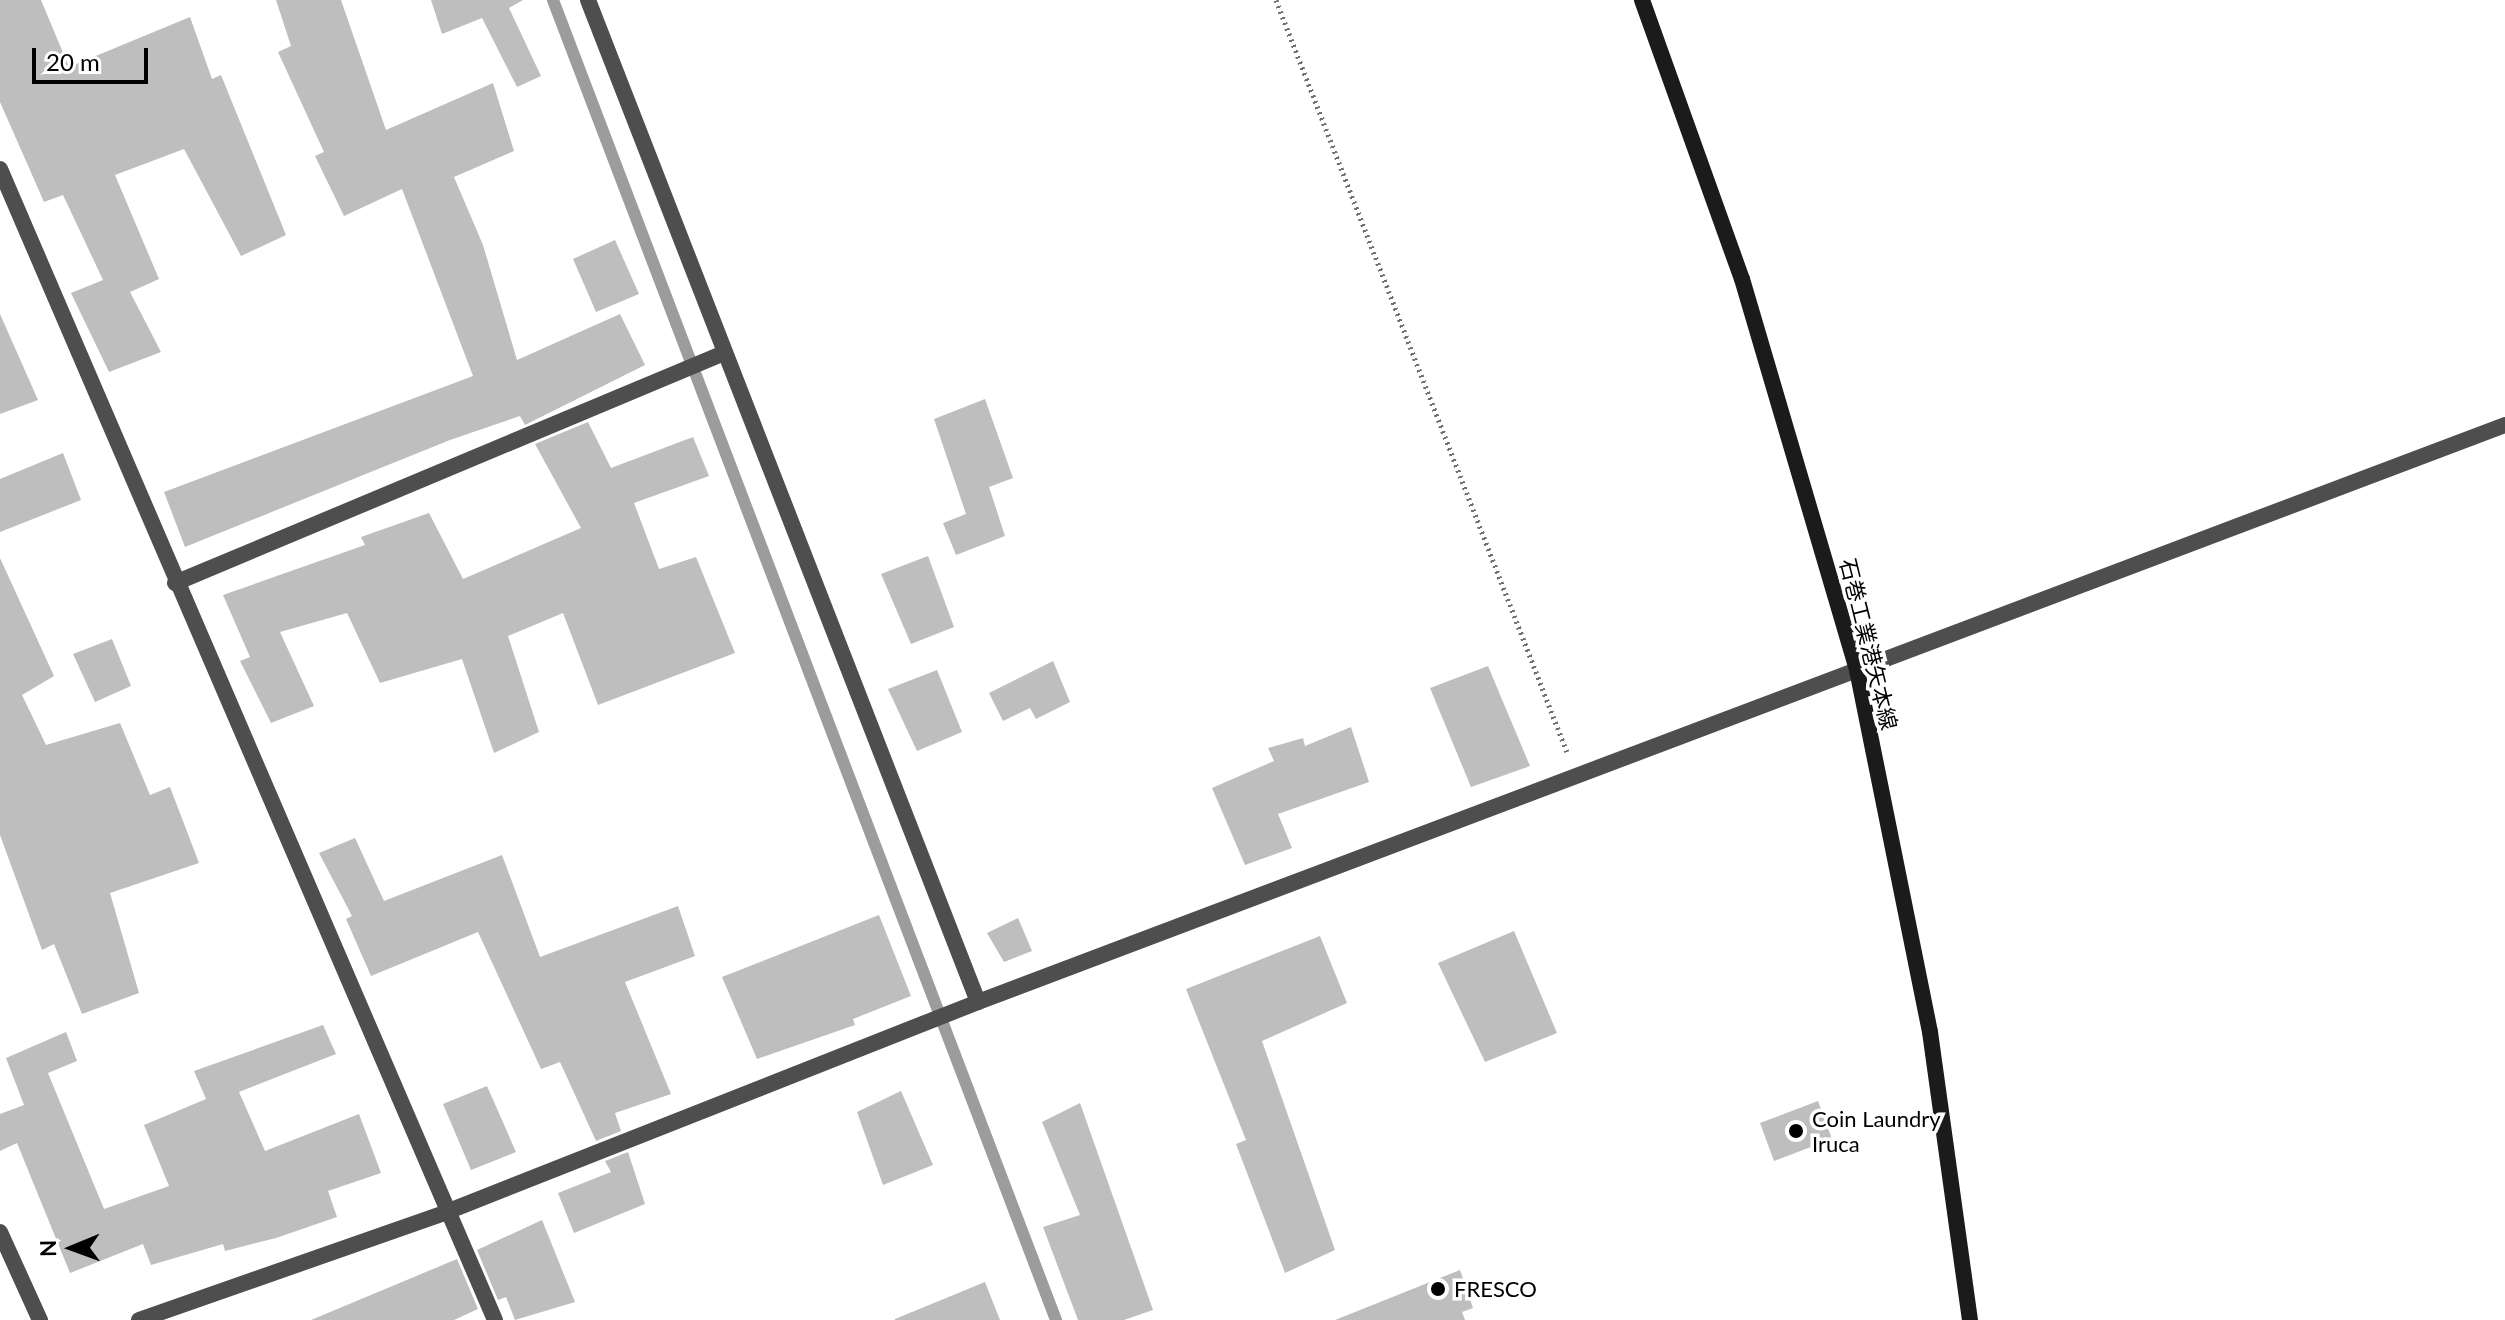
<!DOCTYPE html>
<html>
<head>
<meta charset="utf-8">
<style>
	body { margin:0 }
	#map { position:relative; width:2505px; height:1320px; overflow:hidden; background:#fff; font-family:Lato,"Noto Sans JP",sans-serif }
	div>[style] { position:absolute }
	.stream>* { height:12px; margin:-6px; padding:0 6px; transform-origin:6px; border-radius:6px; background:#9c9c9c }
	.building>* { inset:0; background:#bebebe }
	.path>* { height:5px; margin-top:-2.5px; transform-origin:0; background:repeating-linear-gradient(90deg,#707070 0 2px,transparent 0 6px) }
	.minor>* { height:16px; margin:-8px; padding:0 8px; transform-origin:8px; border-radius:8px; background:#4e4e4e }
	.tertiary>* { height:16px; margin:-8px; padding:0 8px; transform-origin:8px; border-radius:8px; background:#4e4e4e }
	.secondary>* { height:16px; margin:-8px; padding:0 8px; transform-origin:8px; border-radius:8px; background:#1b1b1b }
	.dots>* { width:22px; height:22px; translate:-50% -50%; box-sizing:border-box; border:4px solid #fff; border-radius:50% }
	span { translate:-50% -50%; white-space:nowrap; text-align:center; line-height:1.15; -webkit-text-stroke:7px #fff; paint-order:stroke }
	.street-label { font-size:22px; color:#000 }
	.poi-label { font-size:22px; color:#000 }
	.left { translate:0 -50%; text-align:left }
	.north { position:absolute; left:32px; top:1208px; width:80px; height:80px; -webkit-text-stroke:6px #fff; paint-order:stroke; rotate:269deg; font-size:22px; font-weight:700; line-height:32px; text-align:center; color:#000 }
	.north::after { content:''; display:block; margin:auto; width:28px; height:36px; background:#000; clip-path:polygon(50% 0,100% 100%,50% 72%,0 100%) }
	.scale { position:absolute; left:32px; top:48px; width:116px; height:36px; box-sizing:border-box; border:4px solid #000; border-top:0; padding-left:10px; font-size:24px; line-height:28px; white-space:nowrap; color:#000; -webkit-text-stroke:6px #fff; paint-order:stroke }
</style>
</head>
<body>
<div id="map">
	<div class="stream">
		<i style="left:553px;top:0;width:1413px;rotate:69.14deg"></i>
	</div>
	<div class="building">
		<i style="clip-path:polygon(0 0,41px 0,69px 67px,190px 17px,212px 79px,221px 75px,286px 235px,241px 256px,184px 149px,115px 175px,159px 279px,130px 292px,161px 352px,109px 372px,71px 293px,103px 280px,63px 195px,44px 202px,0 102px)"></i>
		<i style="clip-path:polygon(276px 0,341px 0,386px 130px,493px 83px,514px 151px,454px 177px,483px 245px,517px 360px,620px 314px,645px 365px,525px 425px,520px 416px,450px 440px,185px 547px,164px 492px,473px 376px,402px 189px,344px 216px,315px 156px,324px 152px,278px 52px,291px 46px)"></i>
		<i style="clip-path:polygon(431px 0,523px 0,509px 8px,541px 76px,517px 87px,482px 18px,442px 34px)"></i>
		<i style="clip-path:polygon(615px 240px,639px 294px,596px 312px,573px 259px)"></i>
		<i style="clip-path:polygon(0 314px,38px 400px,0 414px)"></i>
		<i style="clip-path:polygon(985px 399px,1013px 478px,989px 487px,1005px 536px,956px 555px,943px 523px,966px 514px,934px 419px)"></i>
		<i style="clip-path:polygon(588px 422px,611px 468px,693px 437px,709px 476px,634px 503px,659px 569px,696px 557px,735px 653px,598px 705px,563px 613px,508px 636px,539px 732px,494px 753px,462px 659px,380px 683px,347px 613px,280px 632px,314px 706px,271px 723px,240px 661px,250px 657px,223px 595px,365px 545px,361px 537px,429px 513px,463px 579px,581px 528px,535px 444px)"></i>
		<i style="clip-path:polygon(63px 453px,81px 500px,0 532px,0 479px)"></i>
		<i style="clip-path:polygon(928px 556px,954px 627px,911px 644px,881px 574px)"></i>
		<i style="clip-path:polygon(0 558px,54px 676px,22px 695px,46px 745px,120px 723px,150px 795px,170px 787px,199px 863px,110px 893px,139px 993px,82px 1014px,54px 944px,42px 950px,0 835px)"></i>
		<i style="clip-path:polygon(112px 639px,131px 686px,95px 702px,73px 654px)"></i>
		<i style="clip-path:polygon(1053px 661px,1070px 702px,1036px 719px,1030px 708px,1003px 721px,989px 693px)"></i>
		<i style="clip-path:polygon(1488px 666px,1530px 766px,1471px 787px,1430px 688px)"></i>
		<i style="clip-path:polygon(937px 670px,962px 732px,917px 751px,888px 689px)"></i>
		<i style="clip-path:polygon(1351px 727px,1369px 782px,1278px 814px,1292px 848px,1245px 865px,1212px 788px,1274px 761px,1268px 748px,1303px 738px,1305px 746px)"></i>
		<i style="clip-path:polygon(355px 838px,384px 901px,502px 855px,540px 957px,678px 906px,695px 956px,625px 982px,671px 1094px,615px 1113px,621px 1131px,596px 1141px,560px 1062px,541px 1069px,478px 932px,371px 976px,346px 919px,352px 916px,319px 853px)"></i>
		<i style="clip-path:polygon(879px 915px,911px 996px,853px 1019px,855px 1025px,757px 1059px,722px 977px)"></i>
		<i style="clip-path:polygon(1018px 918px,1032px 951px,1004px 962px,987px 933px)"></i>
		<i style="clip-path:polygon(1514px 931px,1557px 1033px,1485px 1062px,1438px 963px)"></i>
		<i style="clip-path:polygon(1320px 936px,1347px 1003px,1262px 1041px,1335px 1250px,1285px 1273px,1236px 1144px,1246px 1140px,1186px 989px)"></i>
		<i style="clip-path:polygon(323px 1025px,336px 1054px,239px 1092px,265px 1151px,359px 1114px,381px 1173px,328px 1191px,337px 1217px,276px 1238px,225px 1251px,223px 1244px,151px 1265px,143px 1244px,70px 1273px,17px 1143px,0 1151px,0 1114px,24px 1105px,6px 1058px,66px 1032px,77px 1061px,48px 1073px,104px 1209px,169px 1186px,144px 1125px,206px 1099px,194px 1071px)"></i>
		<i style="clip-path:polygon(487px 1086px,516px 1152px,471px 1170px,443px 1104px)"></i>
		<i style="clip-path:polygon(901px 1091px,933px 1165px,883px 1185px,857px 1112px)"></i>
		<i style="clip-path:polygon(1818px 1101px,1832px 1139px,1774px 1161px,1760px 1123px)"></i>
		<i style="clip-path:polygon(1080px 1103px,1153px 1310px,1124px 1320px,1078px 1320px,1043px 1227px,1080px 1215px,1042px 1122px)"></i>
		<i style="clip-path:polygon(628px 1152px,645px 1204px,574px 1233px,558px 1193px,611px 1172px,605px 1161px)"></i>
		<i style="clip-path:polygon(542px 1220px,575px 1302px,515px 1320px,506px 1297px,498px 1300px,477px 1250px)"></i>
		<i style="clip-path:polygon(457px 1259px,478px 1309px,454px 1320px,311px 1320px)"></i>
		<i style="clip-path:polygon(1460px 1270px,1473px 1308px,1462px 1312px,1465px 1320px,1335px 1320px)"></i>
		<i style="clip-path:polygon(985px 1282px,1000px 1320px,895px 1320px,895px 1319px)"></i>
	</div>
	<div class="path">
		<i style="left:1276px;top:0;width:806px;rotate:68.85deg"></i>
	</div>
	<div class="minor">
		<i style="left:588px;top:0;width:1075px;rotate:68.73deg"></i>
		<i style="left:0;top:169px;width:1253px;rotate:66.73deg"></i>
		<i style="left:175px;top:583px;width:595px;rotate:-22.73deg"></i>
		<i style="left:139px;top:1320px;width:323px;rotate:-19.3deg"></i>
		<i style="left:444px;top:1213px;width:574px;rotate:-21.56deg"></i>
		<i style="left:978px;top:1002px;width:1632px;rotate:-20.7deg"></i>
	</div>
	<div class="tertiary">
		<i style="left:0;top:1232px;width:97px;rotate:65.6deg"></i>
	</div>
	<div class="secondary">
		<i style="left:1642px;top:0;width:296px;rotate:70.3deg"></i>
		<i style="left:1742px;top:279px;width:408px;rotate:73.6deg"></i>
		<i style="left:1857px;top:670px;width:369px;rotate:78.6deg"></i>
		<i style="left:1930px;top:1032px;width:291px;rotate:82.1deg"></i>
	</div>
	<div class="dots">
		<i style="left:1796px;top:1131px;background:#000"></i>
		<i style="left:1438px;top:1289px;background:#000"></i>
	</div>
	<div class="street-label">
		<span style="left:1869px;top:644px;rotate:76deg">石巻工業港矢本線</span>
	</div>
	<div class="poi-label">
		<span class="left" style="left:1812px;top:1131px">Coin Laundry<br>Iruca</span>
		<span class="left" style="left:1454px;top:1289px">FRESCO</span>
	</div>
	<div class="north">N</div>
	<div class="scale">20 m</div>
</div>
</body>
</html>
